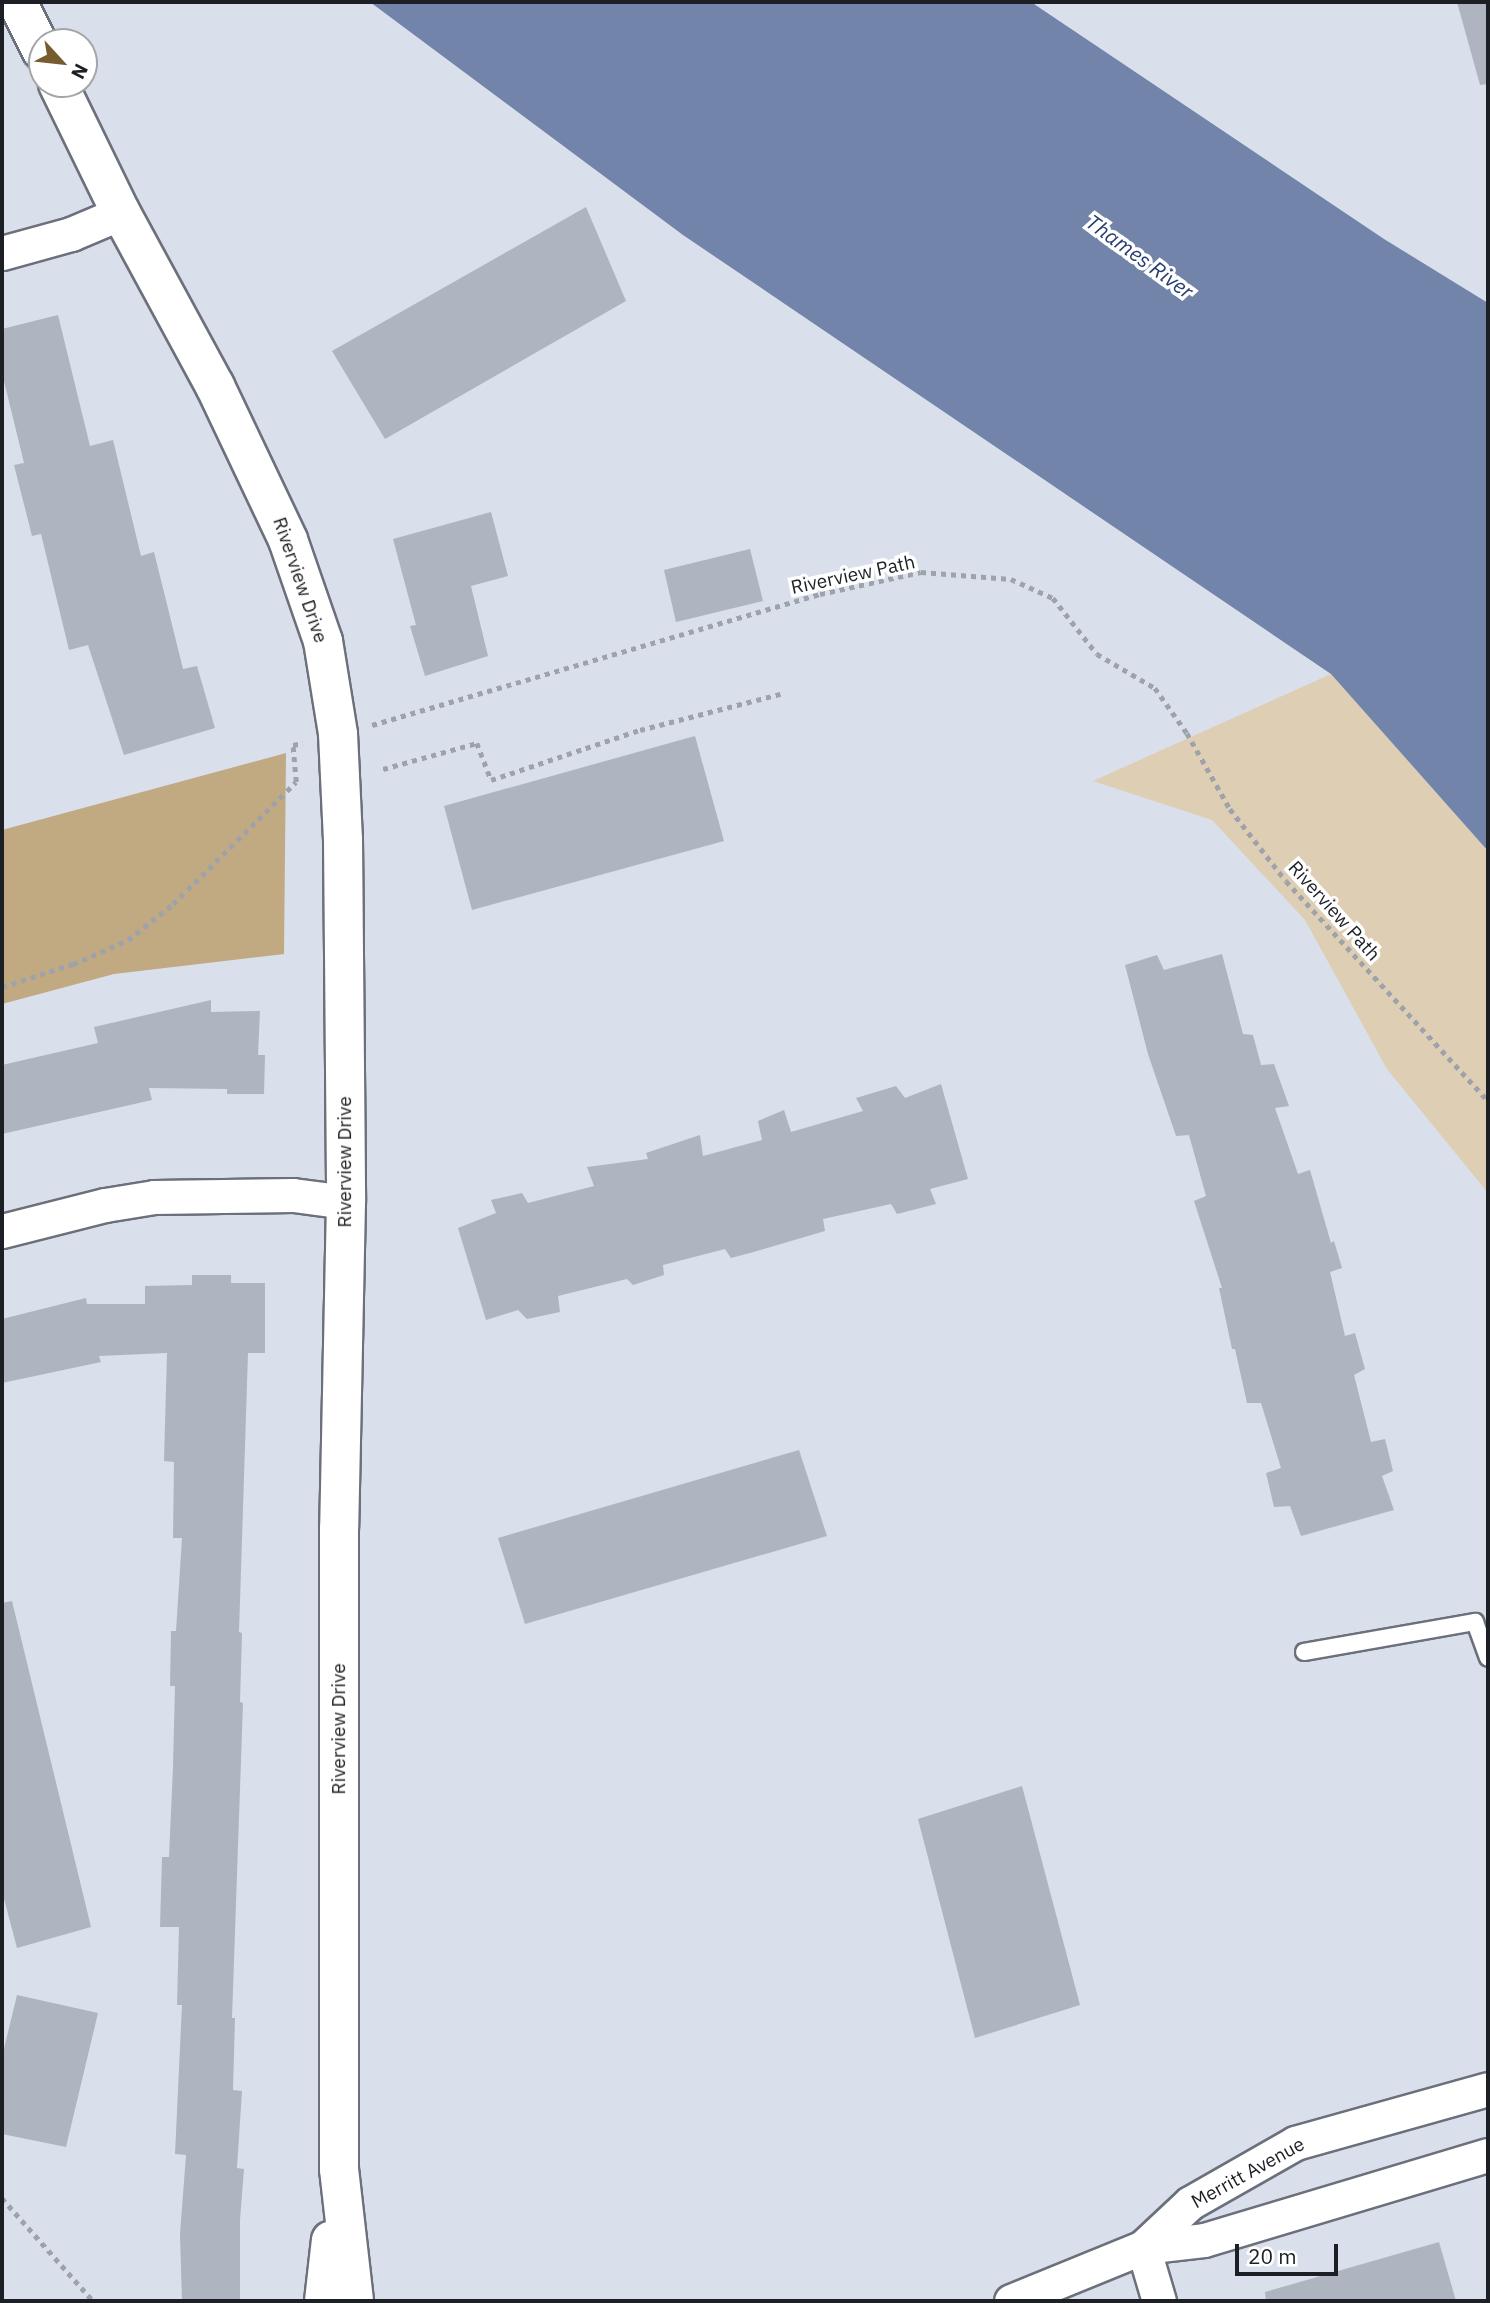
<!DOCTYPE html>
<html>
<head>
<meta charset="utf-8">
<style>
	body { margin:0 }
	#map { position:relative; width:1490px; height:2303px; overflow:hidden; background:#d9dfeb; font-family:"IBM Plex Sans",sans-serif }
	div>[style] { position:absolute }
	.green>* { inset:0; background:#deceb3 }
	.forest>* { inset:0; background:#c1a982 }
	.water>* { inset:0; background:#7284a9 }
	.building>* { inset:0; background:#aeb4c0 }
	.path>* { height:4.5px; margin-top:-2.25px; transform-origin:0; background:repeating-linear-gradient(90deg,#9da2ab 0 5px,transparent 0 10px) }
	.roads { filter:drop-shadow(2px 0 #6b707b) drop-shadow(-2px 0 #6b707b) drop-shadow(0 2px #6b707b) drop-shadow(0 -2px #6b707b) }
	.service>* { height:16px; margin:-8px; padding:0 8px; transform-origin:8px; border-radius:8px; background:#fff }
	.minor>* { height:33px; margin:-16.5px; padding:0 16.5px; transform-origin:16.5px; border-radius:16.5px; background:#fff }
	.tertiary>* { height:38px; margin:-19px; padding:0 19px; transform-origin:19px; border-radius:19px; background:#fff }
	span { translate:-50% -50%; white-space:nowrap; text-align:center; line-height:1.15; -webkit-text-stroke:7px #fff; paint-order:stroke }
	.street-label { font-size:19px; color:#1c1f23 }
	.water-label { font-size:21px; color:#273d6f; font-style:italic }
	.frame { position:absolute; inset:0; border:4px solid #1c1f23; pointer-events:none }
	.north { position:absolute; left:28px; top:28px; width:70px; height:70px; box-sizing:border-box; background:#fff; border:2px solid #a4a5a7; border-radius:50%; rotate:117deg; font-size:19px; font-weight:700; line-height:28px; text-align:center; color:#1c1f23 }
	.north::after { content:''; display:block; margin:auto; width:24px; height:32px; background:#765c2e; clip-path:polygon(50% 0,100% 100%,50% 72%,0 100%) }
	.scale { position:absolute; left:1235px; top:2244px; width:103px; height:32px; box-sizing:border-box; border:4px solid #1c1f23; border-top:0; padding-left:9px; font-size:21px; line-height:24px; white-space:nowrap; color:#1c1f23; -webkit-text-stroke:5px #fff; paint-order:stroke }
</style>
</head>
<body>
<div id="map">
	<div class="green">
		<i style="clip-path:polygon(1331px 674px,1488px 851px,1488px 1193px,1387px 1069px,1305px 920px,1212px 820px,1093px 781px)"></i>
	</div>
	<div class="forest">
		<i style="clip-path:polygon(286px 753px,284px 954px,114px 974px,2px 1004px,2px 830px)"></i>
	</div>
	<div class="water">
		<i style="clip-path:polygon(370px 2px,1031px 2px,1384px 239px,1488px 303px,1488px 851px,1331px 674px,683px 235px)"></i>
	</div>
	<div class="building">
		<i style="clip-path:polygon(1457px 2px,1488px 2px,1488px 84px,1480px 85px)"></i>
		<i style="clip-path:polygon(586px 207px,626px 301px,385px 439px,332px 351px)"></i>
		<i style="clip-path:polygon(58px 315px,90px 446px,113px 440px,141px 556px,154px 552px,183px 669px,197px 666px,215px 728px,124px 755px,88px 645px,69px 650px,41px 534px,32px 536px,14px 465px,24px 463px,2px 373px,2px 329px)"></i>
		<i style="clip-path:polygon(491px 512px,508px 576px,471px 586px,488px 656px,425px 676px,410px 626px,416px 625px,393px 539px)"></i>
		<i style="clip-path:polygon(750px 549px,763px 601px,676px 622px,664px 570px)"></i>
		<i style="clip-path:polygon(695px 736px,724px 841px,472px 910px,444px 806px)"></i>
		<i style="clip-path:polygon(1222px 954px,1243px 1034px,1253px 1035px,1261px 1065px,1274px 1064px,1289px 1106px,1275px 1108px,1298px 1174px,1310px 1170px,1331px 1243px,1334px 1241px,1342px 1268px,1330px 1272px,1345px 1336px,1355px 1333px,1365px 1369px,1354px 1375px,1371px 1442px,1385px 1439px,1393px 1471px,1382px 1476px,1394px 1510px,1301px 1536px,1290px 1506px,1274px 1507px,1266px 1473px,1281px 1468px,1261px 1403px,1247px 1403px,1235px 1349px,1232px 1349px,1219px 1288px,1222px 1288px,1194px 1201px,1206px 1196px,1189px 1135px,1176px 1136px,1148px 1054px,1125px 965px,1157px 955px,1164px 970px)"></i>
		<i style="clip-path:polygon(211px 1000px,211px 1012px,260px 1011px,258px 1055px,265px 1055px,264px 1094px,227px 1094px,227px 1089px,149px 1088px,152px 1100px,2px 1134px,2px 1065px,98px 1043px,94px 1027px)"></i>
		<i style="clip-path:polygon(941px 1084px,968px 1179px,930px 1189px,936px 1204px,897px 1214px,891px 1204px,823px 1219px,825px 1231px,750px 1253px,731px 1258px,725px 1249px,663px 1265px,664px 1275px,633px 1285px,627px 1279px,558px 1296px,560px 1312px,527px 1319px,518px 1310px,486px 1320px,458px 1228px,496px 1213px,491px 1200px,522px 1193px,528px 1203px,594px 1186px,587px 1167px,648px 1159px,646px 1153px,700px 1135px,703px 1156px,762px 1140px,758px 1121px,784px 1110px,791px 1132px,863px 1111px,856px 1098px,896px 1086px,905px 1098px)"></i>
		<i style="clip-path:polygon(192px 1275px,231px 1275px,231px 1283px,265px 1283px,265px 1353px,248px 1353px,239px 1632px,242px 1633px,240px 1702px,243px 1703px,232px 2018px,235px 2018px,233px 2090px,242px 2091px,237px 2168px,244px 2169px,240px 2220px,240px 2301px,182px 2301px,180px 2234px,186px 2155px,175px 2154px,182px 2005px,177px 2005px,179px 1927px,160px 1927px,162px 1857px,169px 1857px,173px 1767px,175px 1686px,170px 1686px,171px 1631px,176px 1631px,182px 1538px,173px 1538px,174px 1462px,164px 1461px,167px 1353px,99px 1356px,101px 1362px,2px 1383px,2px 1319px,86px 1298px,87px 1304px,145px 1304px,145px 1286px,192px 1285px)"></i>
		<i style="clip-path:polygon(799px 1450px,827px 1536px,525px 1624px,498px 1538px)"></i>
		<i style="clip-path:polygon(12px 1601px,91px 1927px,17px 1948px,2px 1891px,2px 1603px)"></i>
		<i style="clip-path:polygon(1022px 1786px,1080px 2005px,975px 2038px,918px 1819px)"></i>
		<i style="clip-path:polygon(17px 1995px,98px 2013px,66px 2147px,2px 2134px,2px 2057px)"></i>
		<i style="clip-path:polygon(1439px 2242px,1456px 2301px,1266px 2301px,1265px 2292px)"></i>
	</div>
	<div class="path">
		<i style="left:372px;top:725px;width:467px;rotate:-16.3deg"></i>
		<i style="left:820px;top:594px;width:103px;rotate:-12.3deg"></i>
		<i style="left:921px;top:572px;width:90px;rotate:4.4deg"></i>
		<i style="left:1011px;top:579px;width:46px;rotate:24.3deg"></i>
		<i style="left:1053px;top:598px;width:71px;rotate:51.8deg"></i>
		<i style="left:1097px;top:654px;width:67px;rotate:30.4deg"></i>
		<i style="left:1155px;top:688px;width:55px;rotate:54.6deg"></i>
		<i style="left:1187px;top:733px;width:87px;rotate:60.5deg"></i>
		<i style="left:1230px;top:809px;width:91px;rotate:52.1deg"></i>
		<i style="left:1286px;top:881px;width:299px;rotate:47.4deg"></i>
		<i style="left:383px;top:769px;width:98px;rotate:-15.5deg"></i>
		<i style="left:477px;top:743px;width:40px;rotate:69deg"></i>
		<i style="left:491px;top:780px;width:157px;rotate:-18.6deg"></i>
		<i style="left:640px;top:730px;width:145px;rotate:-14.4deg"></i>
		<i style="left:2px;top:987px;width:75px;rotate:-17.9deg"></i>
		<i style="left:73px;top:964px;width:60px;rotate:-23.6deg"></i>
		<i style="left:128px;top:940px;width:58px;rotate:-38.7deg"></i>
		<i style="left:173px;top:904px;width:173px;rotate:-44.8deg"></i>
		<i style="left:296px;top:782px;width:37px;rotate:-95deg"></i>
		<i style="left:293px;top:745px;width:10px;rotate:-11deg"></i>
		<i style="left:2px;top:2198px;width:137px;rotate:48.5deg"></i>
	</div>
	<div class="roads">
		<div class="service">
			<i style="left:1304px;top:1652px;width:174px;rotate:-10deg"></i>
			<i style="left:1475px;top:1622px;width:38px;rotate:70deg"></i>
		</div>
		<div class="minor">
			<i style="left:2px;top:253px;width:72px;rotate:-15.4deg"></i>
			<i style="left:71px;top:234px;width:54px;rotate:-22.8deg"></i>
			<i style="left:2px;top:1231px;width:106px;rotate:-14.2deg"></i>
			<i style="left:105px;top:1205px;width:50px;rotate:-9.3deg"></i>
			<i style="left:154px;top:1197px;width:139px;rotate:-0.8deg"></i>
			<i style="left:293px;top:1195px;width:53px;rotate:7.5deg"></i>
			<i style="left:1143px;top:2247px;width:64px;rotate:-43.1deg"></i>
			<i style="left:1190px;top:2203px;width:121px;rotate:-29.7deg"></i>
			<i style="left:1295px;top:2143px;width:200px;rotate:-15.6deg"></i>
			<i style="left:1143px;top:2247px;width:56px;rotate:73.5deg"></i>
			<i style="left:1011px;top:2301px;width:143px;rotate:-22.2deg"></i>
			<i style="left:1143px;top:2247px;width:61px;rotate:-6.5deg"></i>
			<i style="left:1204px;top:2240px;width:296px;rotate:-16.7deg"></i>
		</div>
		<div class="tertiary">
			<i style="left:17px;top:2px;width:55px;rotate:63deg"></i>
			<i style="left:58px;top:84px;width:144px;rotate:64deg"></i>
			<i style="left:121px;top:213px;width:197px;rotate:61.5deg"></i>
			<i style="left:215px;top:386px;width:170px;rotate:64.6deg"></i>
			<i style="left:288px;top:540px;width:107px;rotate:70.9deg"></i>
			<i style="left:323px;top:641px;width:94px;rotate:80.8deg"></i>
			<i style="left:338px;top:734px;width:105px;rotate:87.3deg"></i>
			<i style="left:343px;top:839px;width:363px;rotate:89.5deg"></i>
			<i style="left:346px;top:1202px;width:326px;rotate:91.2deg"></i>
			<i style="left:339px;top:1528px;width:641px;rotate:90deg"></i>
			<i style="left:339px;top:2169px;width:133px;rotate:83.5deg"></i>
			<i style="left:324px;top:2301px;width:61px;rotate:-83.5deg"></i>
		</div>
	</div>
	<div class="street-label">
		<span style="left:853px;top:575px;rotate:-12deg">Riverview Path</span>
		<span style="left:300px;top:580px;rotate:71deg">Riverview Drive</span>
		<span style="left:1334px;top:911px;rotate:48deg">Riverview Path</span>
		<span style="left:345px;top:1162px;rotate:-90deg">Riverview Drive</span>
		<span style="left:339px;top:1729px;rotate:-90deg">Riverview Drive</span>
		<span style="left:1248px;top:2173px;rotate:-29deg">Merritt Avenue</span>
	</div>
	<div class="water-label">
		<span style="left:1140px;top:256px;rotate:36deg">Thames River</span>
	</div>
	<div class="frame"></div>
	<div class="north">N</div>
	<div class="scale">20 m</div>
</div>
</body>
</html>
